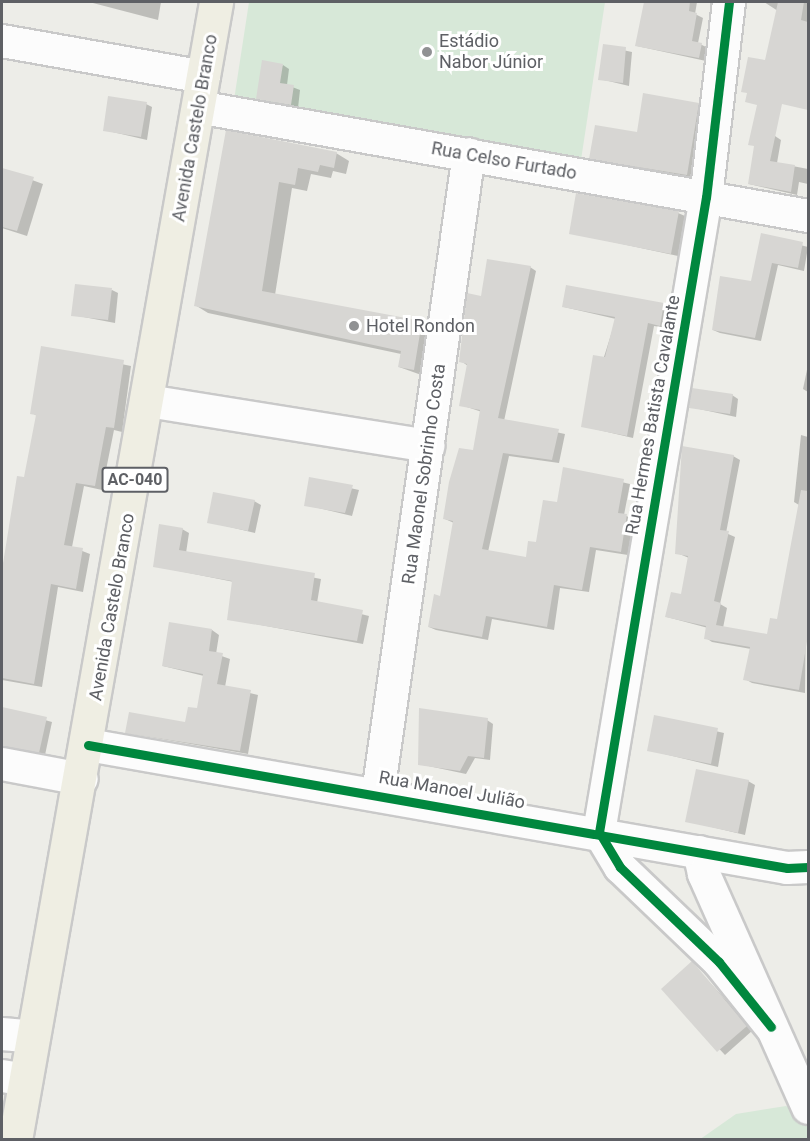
<!DOCTYPE html>
<html>
<head>
<meta charset="utf-8">
<style>
	body { margin:0 }
	#map { position:relative; width:810px; height:1141px; overflow:hidden; background:#edede8; font-family:Roboto,sans-serif }
	div>[style] { position:absolute }
	.green>* { inset:0; background:#d7e8d8 }
	.shadow>* { inset:0; background:#0003 }
	.building>* { inset:0; background:#d7d6d3 }
	.roads { filter:drop-shadow(2px 0 #c9c9c9) drop-shadow(-2px 0 #c9c9c9) drop-shadow(0 2px #c9c9c9) drop-shadow(0 -2px #c9c9c9) }
	.minor>* { height:32px; margin:-16px; padding:0 16px; transform-origin:16px; border-radius:16px; background:#fcfcfc }
	.highway>* { height:33px; margin:-16.5px; padding:0 16.5px; transform-origin:16.5px; border-radius:16.5px; background:#efeee3 }
	.cycleway>* { height:9px; margin:-4.5px; padding:0 4.5px; transform-origin:4.5px; border-radius:4.5px; background:#00873e }
	.dots>* { width:16px; height:16px; translate:-50% -50%; box-sizing:border-box; border:3px solid #fff; border-radius:50% }
	span { translate:-50% -50%; white-space:nowrap; text-align:center; line-height:1.15; -webkit-text-stroke:6px #fff; paint-order:stroke }
	.shield-label span { padding:2px 4px; background:#fff; border:2px solid; border-radius:4px; -webkit-text-stroke-width:0 }
	.shield-label { font-size:16px; color:#5e6065; font-weight:700 }
	.poi-label { font-size:18px; color:#5e6065 }
	.left { translate:0 -50%; text-align:left }
	.street-label { font-size:18px; color:#5e6065 }
	.frame { position:absolute; inset:0; border:3px solid #5e6065; pointer-events:none }
</style>
</head>
<body>
<div id="map">
	<div class="green">
		<i style="clip-path:polygon(249px 2px,605px 2px,581px 160px,234px 100px)"></i>
		<i style="clip-path:polygon(786px 1106px,808px 1117px,808px 1139px,699px 1140px,736px 1114px)"></i>
	</div>
	<div class="shadow">
		<i style="clip-path:polygon(89px 2px,161px 2px,158px 20px)"></i>
		<i style="clip-path:polygon(645px 2px,697px 2px,695px 14px,703px 18px,698px 43px,708px 48px,706px 61px,637px 46px)"></i>
		<i style="clip-path:polygon(764px 2px,808px 2px,808px 109px,743px 91px,766px 62px,778px 11px)"></i>
		<i style="clip-path:polygon(604px 46px,632px 52px,629px 86px,600px 79px)"></i>
		<i style="clip-path:polygon(283px 65px,289px 69px,287px 85px,300px 90px,298px 108px,258px 98px)"></i>
		<i style="clip-path:polygon(146px 104px,152px 107px,147px 140px,104px 130px)"></i>
		<i style="clip-path:polygon(699px 104px,705px 108px,694px 178px,590px 158px)"></i>
		<i style="clip-path:polygon(228px 132px,336px 153px,349px 161px,346px 174px,333px 171px,331px 178px,311px 174px,307px 191px,292px 188px,275px 295px,422px 322px,435px 330px,427px 377px,399px 367px,401px 354px,208px 313px,195px 305px)"></i>
		<i style="clip-path:polygon(775px 136px,781px 140px,777px 163px,808px 169px,808px 184px,799px 182px,797px 195px,749px 184px)"></i>
		<i style="clip-path:polygon(2px 169px,43px 184px,27px 236px,2px 228px)"></i>
		<i style="clip-path:polygon(678px 213px,685px 216px,678px 256px,571px 233px)"></i>
		<i style="clip-path:polygon(762px 235px,808px 247px,804px 271px,778px 265px,761px 341px,720px 333px,713px 330px,752px 283px)"></i>
		<i style="clip-path:polygon(530px 267px,536px 271px,504px 421px,565px 434px,559px 463px,509px 456px,488px 552px,527px 558px,558px 504px,565px 469px,630px 484px,624px 515px,633px 519px,628px 555px,596px 550px,589px 592px,560px 588px,554px 630px,492px 619px,488px 640px,436px 630px,429px 627px,441px 597px,454px 523px,445px 519px,475px 452px,482px 412px,461px 405px,468px 366px,461px 361px,482px 298px)"></i>
		<i style="clip-path:polygon(568px 287px,670px 308px,667px 328px,654px 326px,633px 438px,582px 426px,616px 319px,564px 307px)"></i>
		<i style="clip-path:polygon(112px 290px,118px 293px,115px 323px,73px 315px)"></i>
		<i style="clip-path:polygon(42px 348px,131px 366px,122px 432px,114px 430px,102px 490px,84px 486px,72px 547px,90px 554px,83px 592px,58px 587px,42px 687px,2px 680px,2px 573px,18px 478px,25px 479px,37px 416px,32px 413px)"></i>
		<i style="clip-path:polygon(808px 365px,808px 392px,803px 389px)"></i>
		<i style="clip-path:polygon(732px 395px,738px 399px,736px 417px,690px 407px)"></i>
		<i style="clip-path:polygon(801px 435px,808px 437px,805px 693px,752px 683px,745px 679px,751px 649px,712px 642px,706px 638px,708px 628px,667px 617px,682px 596px,689px 558px,677px 553px,733px 456px,740px 460px,726px 533px,735px 537px,720px 604px,727px 608px,723px 628px,769px 636px,778px 621px,799px 505px,794px 502px)"></i>
		<i style="clip-path:polygon(310px 479px,359px 490px,352px 516px,306px 505px)"></i>
		<i style="clip-path:polygon(254px 501px,261px 505px,255px 533px,209px 522px)"></i>
		<i style="clip-path:polygon(182px 529px,189px 533px,186px 553px,321px 579px,317px 603px,369px 616px,363px 644px,228px 619px,234px 582px,154px 566px)"></i>
		<i style="clip-path:polygon(212px 630px,219px 635px,216px 654px,230px 659px,225px 687px,258px 695px,248px 754px,127px 733px,186px 724px,198px 710px,204px 676px,163px 666px)"></i>
		<i style="clip-path:polygon(2px 708px,52px 722px,45px 755px,2px 746px)"></i>
		<i style="clip-path:polygon(655px 717px,724px 733px,718px 767px,648px 750px)"></i>
		<i style="clip-path:polygon(487px 720px,493px 724px,490px 760px,475px 758px,466px 774px,419px 764px)"></i>
		<i style="clip-path:polygon(748px 781px,755px 785px,745px 835px,687px 821px)"></i>
		<i style="clip-path:polygon(692px 963px,753px 1030px,725px 1055px,663px 989px)"></i>
	</div>
	<div class="building">
		<i style="clip-path:polygon(644px 2px,690px 2px,689px 11px,697px 13px,692px 41px,702px 43px,699px 58px,635px 46px)"></i>
		<i style="clip-path:polygon(778px 2px,804px 2px,801px 20px,808px 22px,808px 110px,782px 104px,770px 161px,795px 165px,791px 192px,748px 184px,754px 146px,748px 145px,757px 105px,745px 102px,747px 93px,741px 92px,748px 57px,765px 60px)"></i>
		<i style="clip-path:polygon(603px 44px,626px 47px,623px 83px,598px 80px)"></i>
		<i style="clip-path:polygon(262px 60px,283px 64px,280px 83px,294px 85px,291px 105px,256px 99px)"></i>
		<i style="clip-path:polygon(643px 93px,699px 103px,687px 175px,589px 159px,595px 125px,637px 132px)"></i>
		<i style="clip-path:polygon(108px 96px,147px 102px,141px 137px,103px 131px)"></i>
		<i style="clip-path:polygon(226px 130px,337px 152px,334px 168px,320px 165px,318px 172px,298px 168px,295px 185px,279px 182px,262px 291px,422px 321px,414px 370px,398px 367px,401px 351px,194px 306px)"></i>
		<i style="clip-path:polygon(2px 168px,34px 177px,17px 231px,2px 227px)"></i>
		<i style="clip-path:polygon(576px 193px,679px 211px,671px 254px,569px 234px)"></i>
		<i style="clip-path:polygon(761px 233px,803px 242px,798px 268px,772px 263px,755px 338px,712px 330px,720px 276px,751px 281px)"></i>
		<i style="clip-path:polygon(487px 259px,531px 266px,498px 418px,559px 429px,552px 460px,503px 453px,482px 549px,526px 557px,528px 541px,536px 542px,543px 500px,557px 502px,563px 467px,624px 479px,618px 513px,627px 514px,621px 552px,590px 547px,582px 590px,554px 585px,547px 627px,486px 616px,482px 637px,428px 627px,434px 594px,440px 596px,453px 521px,443px 519px,449px 482px,459px 448px,473px 450px,480px 410px,459px 406px,467px 364px,459px 362px,467px 293px,481px 296px)"></i>
		<i style="clip-path:polygon(75px 284px,112px 288px,108px 320px,71px 316px)"></i>
		<i style="clip-path:polygon(566px 285px,664px 303px,660px 326px,648px 323px,627px 436px,581px 427px,593px 355px,605px 357px,615px 317px,562px 307px)"></i>
		<i style="clip-path:polygon(41px 346px,124px 360px,114px 428px,106px 427px,95px 486px,76px 483px,64px 545px,83px 548px,76px 589px,51px 584px,34px 684px,2px 678px,2px 570px,17px 476px,24px 477px,36px 415px,30px 414px)"></i>
		<i style="clip-path:polygon(692px 388px,733px 394px,730px 414px,689px 408px)"></i>
		<i style="clip-path:polygon(682px 446px,734px 455px,720px 530px,729px 531px,714px 601px,721px 603px,716px 625px,767px 634px,770px 618px,777px 619px,801px 490px,808px 491px,808px 635px,799px 690px,743px 680px,750px 647px,704px 639px,706px 626px,665px 617px,671px 592px,681px 594px,688px 556px,675px 554px)"></i>
		<i style="clip-path:polygon(309px 477px,353px 485px,345px 513px,304px 506px)"></i>
		<i style="clip-path:polygon(213px 492px,255px 500px,248px 531px,207px 523px)"></i>
		<i style="clip-path:polygon(159px 524px,183px 528px,179px 550px,315px 573px,311px 600px,363px 610px,357px 641px,227px 620px,232px 581px,153px 567px)"></i>
		<i style="clip-path:polygon(169px 622px,212px 629px,209px 651px,223px 653px,217px 684px,251px 690px,240px 751px,125px 733px,129px 712px,185px 722px,188px 707px,197px 708px,203px 674px,162px 666px)"></i>
		<i style="clip-path:polygon(2px 707px,47px 717px,39px 753px,2px 747px)"></i>
		<i style="clip-path:polygon(419px 708px,488px 718px,484px 758px,468px 756px,460px 771px,418px 765px)"></i>
		<i style="clip-path:polygon(654px 715px,718px 728px,711px 764px,647px 751px)"></i>
		<i style="clip-path:polygon(696px 769px,749px 780px,738px 833px,685px 822px)"></i>
		<i style="clip-path:polygon(692px 961px,747px 1026px,717px 1052px,661px 989px)"></i>
	</div>
	<div class="roads">
		<div class="minor">
			<i style="left:729px;top:2px;width:196px;rotate:96.7deg"></i>
			<i style="left:706px;top:197px;width:644px;rotate:99.56deg"></i>
			<i style="left:599px;top:832px;width:41px;rotate:59deg"></i>
			<i style="left:620px;top:867px;width:137px;rotate:43.8deg"></i>
			<i style="left:719px;top:962px;width:83px;rotate:51.3deg"></i>
			<i style="left:2px;top:41px;width:205px;rotate:10.1deg"></i>
			<i style="left:198px;top:107px;width:620px;rotate:10.13deg"></i>
			<i style="left:148px;top:401px;width:284px;rotate:9.1deg"></i>
			<i style="left:88px;top:745px;width:710px;rotate:9.98deg"></i>
			<i style="left:787px;top:868px;width:21px;rotate:-3deg"></i>
			<i style="left:2px;top:764px;width:81px;rotate:10.6deg"></i>
			<i style="left:378px;top:794px;width:646px;rotate:-81.91deg"></i>
			<i style="left:699px;top:852px;width:23px;rotate:77deg"></i>
			<i style="left:704px;top:874px;width:256px;rotate:66deg"></i>
			<i style="left:2px;top:1034px;width:32px;rotate:5deg"></i>
			<i style="left:2px;top:1076px;width:24px;rotate:9deg"></i>
		</div>
		<div class="highway">
			<i style="left:15px;top:1140px;width:1156px;rotate:-79.98deg"></i>
		</div>
	</div>
	<div class="cycleway">
		<i style="left:729px;top:2px;width:196px;rotate:96.7deg"></i>
		<i style="left:706px;top:197px;width:644px;rotate:99.56deg"></i>
		<i style="left:599px;top:832px;width:41px;rotate:59deg"></i>
		<i style="left:620px;top:867px;width:137px;rotate:43.8deg"></i>
		<i style="left:719px;top:962px;width:83px;rotate:51.3deg"></i>
		<i style="left:88px;top:745px;width:710px;rotate:9.98deg"></i>
		<i style="left:787px;top:868px;width:21px;rotate:-3deg"></i>
	</div>
	<div class="dots">
		<i style="left:427px;top:52px;background:#909193"></i>
		<i style="left:354px;top:326px;background:#909193"></i>
	</div>
	<div class="shield-label">
		<span style="left:135px;top:480px">AC-040</span>
	</div>
	<div class="poi-label">
		<span class="left" style="left:439px;top:52px">Estádio<br>Nabor Júnior</span>
		<span class="left" style="left:366px;top:326px">Hotel Rondon</span>
	</div>
	<div class="street-label">
		<span style="left:195px;top:128px;rotate:-80deg">Avenida Castelo Branco</span>
		<span style="left:504px;top:161px;rotate:10deg">Rua Celso Furtado</span>
		<span style="left:653px;top:415px;rotate:-80deg">Rua Hermes Batista Cavalante</span>
		<span style="left:424px;top:474px;rotate:-82deg">Rua Maonel Sobrinho Costa</span>
		<span style="left:112px;top:607px;rotate:-80deg">Avenida Castelo Branco</span>
		<span style="left:452px;top:790px;rotate:10deg">Rua Manoel Julião</span>
	</div>
	<div class="frame"></div>
</div>
</body>
</html>
